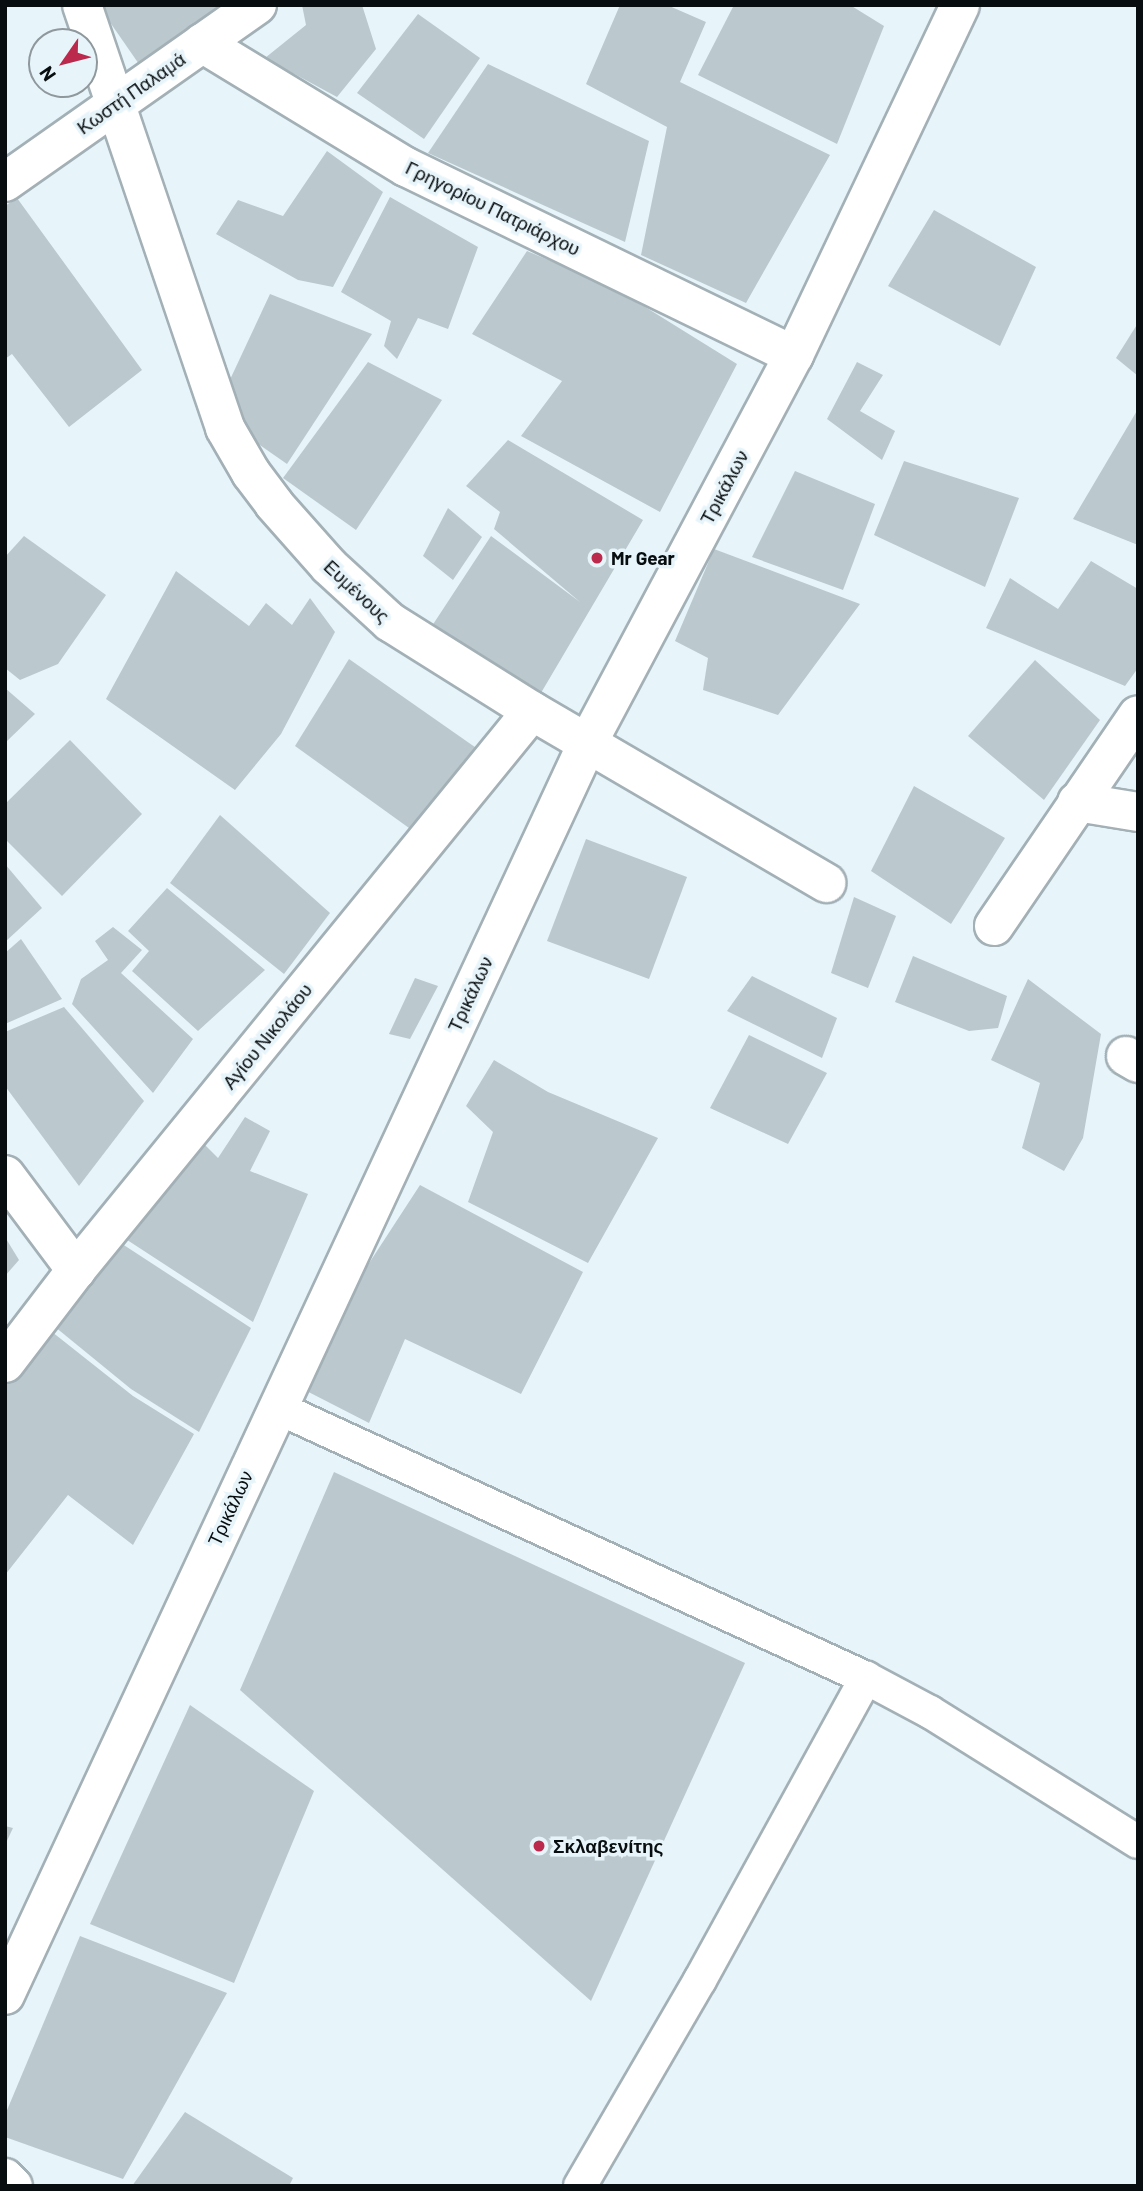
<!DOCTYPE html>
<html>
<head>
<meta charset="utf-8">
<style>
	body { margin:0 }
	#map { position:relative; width:1143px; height:2191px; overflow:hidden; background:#e7f5fb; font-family:Barlow,sans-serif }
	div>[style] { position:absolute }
	.building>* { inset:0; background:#bbc9ce }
	.roads { filter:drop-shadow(2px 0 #a3b0b6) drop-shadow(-2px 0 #a3b0b6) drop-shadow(0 2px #a3b0b6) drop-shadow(0 -2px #a3b0b6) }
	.lane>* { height:32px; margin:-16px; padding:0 16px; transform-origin:16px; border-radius:16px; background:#fff }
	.street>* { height:38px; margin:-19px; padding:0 19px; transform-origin:19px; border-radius:19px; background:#fff }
	.secondary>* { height:38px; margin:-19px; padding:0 19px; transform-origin:19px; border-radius:19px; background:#fff }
	.dots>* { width:19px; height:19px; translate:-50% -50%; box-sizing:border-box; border:4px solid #e7f5fb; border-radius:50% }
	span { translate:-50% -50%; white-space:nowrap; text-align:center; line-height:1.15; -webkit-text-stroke:7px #e7f5fb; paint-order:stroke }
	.street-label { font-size:19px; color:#080d0f }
	.poi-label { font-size:19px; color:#080d0f; font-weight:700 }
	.left { translate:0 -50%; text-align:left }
	.frame { position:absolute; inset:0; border:7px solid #080d0f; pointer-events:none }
	.north { position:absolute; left:28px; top:28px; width:70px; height:70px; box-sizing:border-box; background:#e7f5fb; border:2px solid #8e989d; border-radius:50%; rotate:235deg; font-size:19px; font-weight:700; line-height:28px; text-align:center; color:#080d0f }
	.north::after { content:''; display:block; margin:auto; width:24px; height:32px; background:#bb2a4c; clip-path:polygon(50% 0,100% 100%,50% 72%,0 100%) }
</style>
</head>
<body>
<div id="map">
	<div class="building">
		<i style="clip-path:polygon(98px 5px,219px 5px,141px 67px)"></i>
		<i style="clip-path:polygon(302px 5px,362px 5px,376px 49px,337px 97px,265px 58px,306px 25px)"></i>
		<i style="clip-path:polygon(620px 5px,667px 5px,706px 22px,680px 82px,830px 155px,746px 303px,641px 255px,667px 127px,586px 84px)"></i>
		<i style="clip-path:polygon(734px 5px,850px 5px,884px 26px,837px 144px,698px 75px)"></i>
		<i style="clip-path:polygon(418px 14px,480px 58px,424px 139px,357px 93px)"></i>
		<i style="clip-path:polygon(488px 64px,649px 141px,625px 242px,428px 153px)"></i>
		<i style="clip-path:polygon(327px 151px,383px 192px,333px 287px,298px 280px,216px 234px,238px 200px,283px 216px)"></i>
		<i style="clip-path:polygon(390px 197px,478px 247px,448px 329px,418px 318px,397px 359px,384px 346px,391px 321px,341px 292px)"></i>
		<i style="clip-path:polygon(17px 198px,142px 370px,69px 427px,12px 354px,5px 359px,5px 206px)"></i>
		<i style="clip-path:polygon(934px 210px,1036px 267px,1000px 346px,888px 286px)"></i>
		<i style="clip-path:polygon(527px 251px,613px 287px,737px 364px,660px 512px,521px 436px,562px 381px,472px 334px)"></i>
		<i style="clip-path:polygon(270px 294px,372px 334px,287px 464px,247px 436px,227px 386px)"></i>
		<i style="clip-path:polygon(1138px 323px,1138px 376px,1116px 358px)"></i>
		<i style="clip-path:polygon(368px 362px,442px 400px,356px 530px,283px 478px)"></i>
		<i style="clip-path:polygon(857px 362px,883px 375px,860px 411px,895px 431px,882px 460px,827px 419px)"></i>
		<i style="clip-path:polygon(1138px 409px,1138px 545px,1073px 519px)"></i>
		<i style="clip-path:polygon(508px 440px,643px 520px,538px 698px,428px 632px,491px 536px,580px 602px,494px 529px,500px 512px,466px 486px)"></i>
		<i style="clip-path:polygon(904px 461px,1019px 498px,985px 587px,874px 535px)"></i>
		<i style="clip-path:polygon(795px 471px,875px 504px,843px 590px,752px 557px)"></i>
		<i style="clip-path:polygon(448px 508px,482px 537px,453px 580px,423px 556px)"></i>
		<i style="clip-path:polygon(24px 536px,106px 595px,58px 664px,20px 680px,5px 668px,5px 557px)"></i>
		<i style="clip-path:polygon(714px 549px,860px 604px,778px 715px,703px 690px,708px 658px,675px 641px)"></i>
		<i style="clip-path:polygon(1091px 561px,1138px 589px,1138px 668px,1125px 686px,986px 628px,1010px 578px,1058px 609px)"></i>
		<i style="clip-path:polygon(176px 571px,249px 626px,266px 603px,292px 625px,310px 598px,335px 632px,281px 734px,235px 790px,106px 699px)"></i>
		<i style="clip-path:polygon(349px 659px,482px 752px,416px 833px,295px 746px)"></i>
		<i style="clip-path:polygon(1035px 660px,1100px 720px,1044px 800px,968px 736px)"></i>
		<i style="clip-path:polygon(5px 688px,35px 714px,5px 743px)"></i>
		<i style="clip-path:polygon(70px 740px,142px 814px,62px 896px,5px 839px,5px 804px)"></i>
		<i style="clip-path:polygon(914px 786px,1005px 838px,951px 924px,871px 871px)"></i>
		<i style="clip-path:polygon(220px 815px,330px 913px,284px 974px,170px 883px)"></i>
		<i style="clip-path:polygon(586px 839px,687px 877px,649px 979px,547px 941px)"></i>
		<i style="clip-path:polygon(5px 864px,42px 908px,5px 942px)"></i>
		<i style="clip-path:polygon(167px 888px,265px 970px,198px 1031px,132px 971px,149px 951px,128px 931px)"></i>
		<i style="clip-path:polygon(854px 897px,896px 916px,868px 988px,831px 973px)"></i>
		<i style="clip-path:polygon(113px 927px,142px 950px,121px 973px,193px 1039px,153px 1093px,72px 1004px,81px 979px,108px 960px,95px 941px)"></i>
		<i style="clip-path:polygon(21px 939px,62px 999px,5px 1024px,5px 953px)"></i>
		<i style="clip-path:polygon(913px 956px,1007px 996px,998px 1028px,969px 1031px,895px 1002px)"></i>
		<i style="clip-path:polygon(752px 976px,837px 1018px,822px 1058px,727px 1011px)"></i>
		<i style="clip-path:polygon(415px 978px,438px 986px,410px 1039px,389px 1034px)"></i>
		<i style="clip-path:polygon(1028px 979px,1101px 1034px,1083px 1138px,1064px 1171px,1022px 1148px,1040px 1083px,991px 1060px)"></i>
		<i style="clip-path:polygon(64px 1007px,144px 1101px,79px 1186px,5px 1086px,5px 1032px)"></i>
		<i style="clip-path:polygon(749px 1035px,827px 1073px,788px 1144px,710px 1108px)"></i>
		<i style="clip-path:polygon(494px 1060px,548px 1092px,658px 1138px,588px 1263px,468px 1202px,493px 1132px,466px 1106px)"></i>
		<i style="clip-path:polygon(245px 1117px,270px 1131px,250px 1171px,308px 1194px,253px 1322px,118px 1234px,195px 1135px,218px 1158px)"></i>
		<i style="clip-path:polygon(420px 1185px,583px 1272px,521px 1394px,405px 1339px,369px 1423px,291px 1383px)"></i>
		<i style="clip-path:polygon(5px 1237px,19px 1260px,5px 1276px)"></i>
		<i style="clip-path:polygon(113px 1238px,251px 1328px,199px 1432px,131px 1389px,49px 1322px)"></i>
		<i style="clip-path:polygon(42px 1324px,133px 1396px,194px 1434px,133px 1545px,68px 1495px,5px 1575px,5px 1370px)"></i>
		<i style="clip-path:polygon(334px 1472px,745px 1663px,591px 2001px,240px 1690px)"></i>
		<i style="clip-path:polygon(190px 1705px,314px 1791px,234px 1983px,90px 1924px)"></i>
		<i style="clip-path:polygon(5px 1826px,13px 1828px,5px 1845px)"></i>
		<i style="clip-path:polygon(80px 1936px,227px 1993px,123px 2179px,5px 2137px,5px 2115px)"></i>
		<i style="clip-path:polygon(185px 2112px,293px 2178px,289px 2186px,132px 2186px)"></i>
	</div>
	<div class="roads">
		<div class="lane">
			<i style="left:276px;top:1407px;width:649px;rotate:24.67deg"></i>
			<i style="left:866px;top:1678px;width:72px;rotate:28deg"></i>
			<i style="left:930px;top:1712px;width:245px;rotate:32deg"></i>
			<i style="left:580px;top:2186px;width:238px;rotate:-59.8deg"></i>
			<i style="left:700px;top:1980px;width:345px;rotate:-61.2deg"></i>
		</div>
		<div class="street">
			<i style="left:82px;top:5px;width:447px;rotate:71.3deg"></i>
			<i style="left:225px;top:428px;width:52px;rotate:60deg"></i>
			<i style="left:251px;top:473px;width:39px;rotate:53deg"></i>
			<i style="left:274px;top:504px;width:83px;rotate:48.4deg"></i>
			<i style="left:329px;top:566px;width:83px;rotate:42.6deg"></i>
			<i style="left:390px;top:622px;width:168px;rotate:32.1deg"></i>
			<i style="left:532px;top:711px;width:341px;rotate:30.3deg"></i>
			<i style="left:202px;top:43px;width:239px;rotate:31.3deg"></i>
			<i style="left:406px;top:167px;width:431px;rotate:25.9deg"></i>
			<i style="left:5px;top:182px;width:308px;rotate:-35.1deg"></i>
			<i style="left:1077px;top:802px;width:62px;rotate:9.3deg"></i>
			<i style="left:994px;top:926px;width:255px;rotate:-55.7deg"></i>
			<i style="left:1126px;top:1056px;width:14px;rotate:30deg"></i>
			<i style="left:5px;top:1175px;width:119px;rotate:53.2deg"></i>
			<i style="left:5px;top:1363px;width:117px;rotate:-52.6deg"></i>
			<i style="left:76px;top:1270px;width:721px;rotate:-50.79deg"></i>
			<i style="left:5px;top:2178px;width:11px;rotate:45deg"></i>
		</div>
		<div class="secondary">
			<i style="left:5px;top:1995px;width:1380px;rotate:-65.05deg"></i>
			<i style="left:587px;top:744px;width:441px;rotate:-62deg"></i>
			<i style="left:794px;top:355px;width:387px;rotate:-64.6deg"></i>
		</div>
	</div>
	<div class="dots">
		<i style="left:597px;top:558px;background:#bb2a4c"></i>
		<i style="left:539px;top:1846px;background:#bb2a4c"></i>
	</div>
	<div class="street-label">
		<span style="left:131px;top:93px;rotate:-35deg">Κωστή Παλαμά</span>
		<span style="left:493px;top:208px;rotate:26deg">Γρηγορίου Πατριάρχου</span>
		<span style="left:724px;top:487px;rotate:-62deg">Τρικάλων</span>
		<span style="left:357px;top:591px;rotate:43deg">Ευμένους</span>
		<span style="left:470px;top:994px;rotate:-65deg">Τρικάλων</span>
		<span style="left:267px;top:1036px;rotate:-51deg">Αγίου Νικολάου</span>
		<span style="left:230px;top:1508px;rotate:-65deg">Τρικάλων</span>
	</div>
	<div class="poi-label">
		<span class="left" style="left:611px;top:558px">Mr Gear</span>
		<span class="left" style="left:553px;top:1846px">Σκλαβενίτης</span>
	</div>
	<div class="frame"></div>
	<div class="north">N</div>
</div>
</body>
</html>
